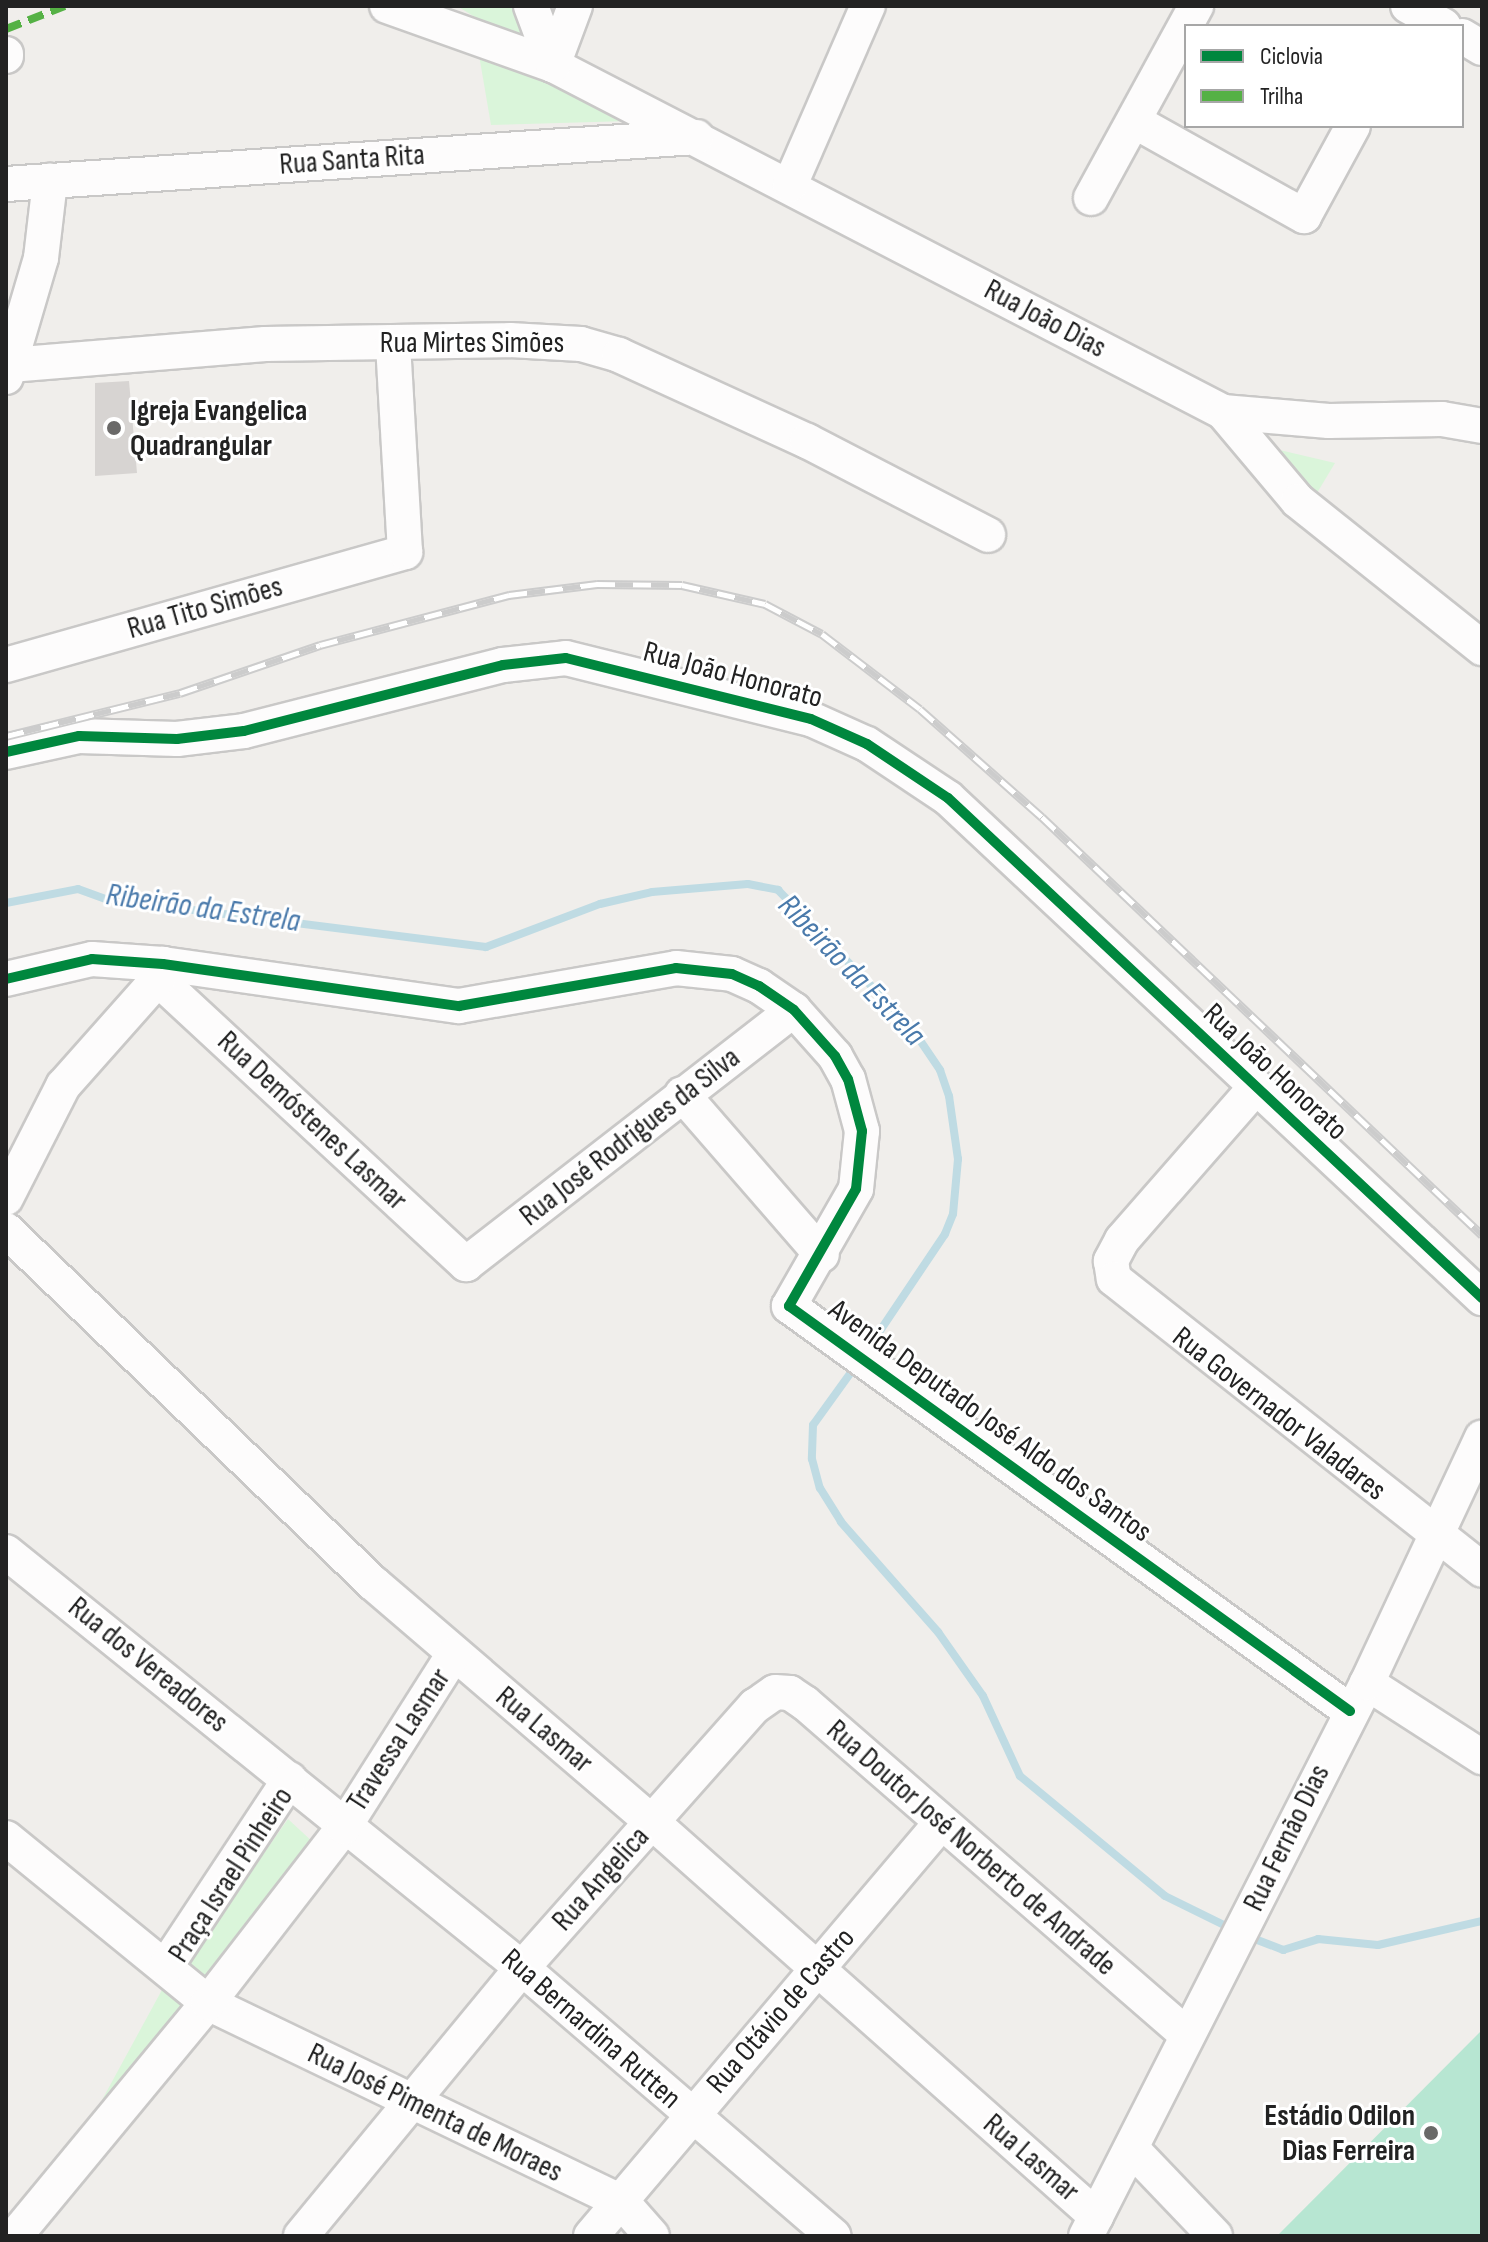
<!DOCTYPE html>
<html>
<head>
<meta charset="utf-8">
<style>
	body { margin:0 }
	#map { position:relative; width:1488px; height:2242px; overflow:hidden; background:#f0eeeb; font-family:"Sofia Sans Condensed",sans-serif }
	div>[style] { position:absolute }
	.park>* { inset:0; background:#daf5da }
	.pitch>* { inset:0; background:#b7e6d2 }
	.stream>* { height:8px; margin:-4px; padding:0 4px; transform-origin:4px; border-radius:4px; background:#bfdbe3 }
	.building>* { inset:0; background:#d7d4d2 }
	.roads { filter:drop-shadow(2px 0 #c9c8c7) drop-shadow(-2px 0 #c9c8c7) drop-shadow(0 2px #c9c8c7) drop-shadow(0 -2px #c9c8c7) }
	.minor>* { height:34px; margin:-17px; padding:0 17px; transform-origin:17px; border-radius:17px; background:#fdfcfc }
	.rail>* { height:9px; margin-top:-4.5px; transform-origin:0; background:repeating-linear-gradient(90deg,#fff 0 18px,#ccc 0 36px); box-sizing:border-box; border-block:2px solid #ccc }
	.quiet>* { height:8px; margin-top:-4px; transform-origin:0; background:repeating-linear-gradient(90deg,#55b145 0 16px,transparent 0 24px) }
	.cycleway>* { height:10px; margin:-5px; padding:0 5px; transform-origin:5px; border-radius:5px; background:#00873e }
	.dots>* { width:22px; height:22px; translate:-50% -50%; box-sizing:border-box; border:4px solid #fff; border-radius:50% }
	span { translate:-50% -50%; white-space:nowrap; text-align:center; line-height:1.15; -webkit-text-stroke:6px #fff; paint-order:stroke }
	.street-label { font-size:30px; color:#222 }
	.poi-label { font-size:30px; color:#222; font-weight:700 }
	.left { translate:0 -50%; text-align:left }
	.right { translate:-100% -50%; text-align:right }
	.water-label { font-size:32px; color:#4a7aab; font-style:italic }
	.frame { position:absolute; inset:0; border:8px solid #222; pointer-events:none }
	.legend { position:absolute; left:1184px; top:24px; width:280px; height:104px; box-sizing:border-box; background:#fff; border:2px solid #a7a7a7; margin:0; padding:10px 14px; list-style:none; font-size:24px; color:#222 }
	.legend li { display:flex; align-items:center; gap:16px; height:40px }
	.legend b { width:40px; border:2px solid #a7a7a7 }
</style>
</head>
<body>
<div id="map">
	<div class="park">
		<i style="clip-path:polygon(457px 6px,512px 6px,529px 43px,525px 48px)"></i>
		<i style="clip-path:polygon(479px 55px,514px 62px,628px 121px,491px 125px)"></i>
		<i style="clip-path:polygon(1271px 448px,1335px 463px,1317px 493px)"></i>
		<i style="clip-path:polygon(288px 1819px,315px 1844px,208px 1986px,185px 1966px)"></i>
		<i style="clip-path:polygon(163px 1988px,193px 2012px,100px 2118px,102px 2100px)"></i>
	</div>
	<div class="pitch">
		<i style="clip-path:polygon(1482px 2030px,1482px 2236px,1277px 2236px)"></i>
	</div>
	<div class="stream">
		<i style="left:6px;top:903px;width:73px;rotate:-11deg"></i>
		<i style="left:78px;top:889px;width:30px;rotate:20deg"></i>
		<i style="left:106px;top:899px;width:383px;rotate:7.2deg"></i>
		<i style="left:486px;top:947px;width:122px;rotate:-20.7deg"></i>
		<i style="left:600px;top:904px;width:53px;rotate:-13deg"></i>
		<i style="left:652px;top:892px;width:96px;rotate:-4.8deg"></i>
		<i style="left:748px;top:884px;width:31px;rotate:11deg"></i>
		<i style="left:778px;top:890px;width:191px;rotate:45.8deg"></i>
		<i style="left:911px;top:1027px;width:52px;rotate:56deg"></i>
		<i style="left:940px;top:1070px;width:28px;rotate:71deg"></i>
		<i style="left:949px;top:1096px;width:64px;rotate:81.9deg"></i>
		<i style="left:958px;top:1159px;width:55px;rotate:95.2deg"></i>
		<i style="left:953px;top:1214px;width:22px;rotate:112deg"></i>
		<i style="left:945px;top:1234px;width:143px;rotate:123.9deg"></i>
		<i style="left:857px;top:1364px;width:75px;rotate:125.8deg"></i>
		<i style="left:813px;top:1425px;width:34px;rotate:92deg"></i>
		<i style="left:812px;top:1459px;width:30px;rotate:75deg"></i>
		<i style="left:820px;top:1488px;width:40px;rotate:58deg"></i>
		<i style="left:841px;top:1522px;width:147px;rotate:48.6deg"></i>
		<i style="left:938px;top:1632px;width:78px;rotate:54.9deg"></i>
		<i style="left:983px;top:1696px;width:88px;rotate:65.2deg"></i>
		<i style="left:1020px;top:1776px;width:188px;rotate:39.6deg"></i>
		<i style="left:1165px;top:1896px;width:77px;rotate:26.2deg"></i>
		<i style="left:1247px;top:1936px;width:39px;rotate:21deg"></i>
		<i style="left:1283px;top:1950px;width:37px;rotate:-17deg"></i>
		<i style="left:1318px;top:1939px;width:60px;rotate:5.7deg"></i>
		<i style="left:1378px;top:1945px;width:107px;rotate:-13deg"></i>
	</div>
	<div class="building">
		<i style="clip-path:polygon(129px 381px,137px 473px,95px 476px,95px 383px)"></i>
	</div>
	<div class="roads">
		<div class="minor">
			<i style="left:387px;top:6px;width:176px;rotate:19.6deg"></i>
			<i style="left:553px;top:65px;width:755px;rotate:27.38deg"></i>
			<i style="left:1223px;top:412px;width:116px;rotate:49.9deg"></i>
			<i style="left:1298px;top:501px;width:236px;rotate:38.6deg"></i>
			<i style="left:531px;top:6px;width:63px;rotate:69.6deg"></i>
			<i style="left:1408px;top:6px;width:41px;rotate:29.1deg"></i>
			<i style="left:1462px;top:36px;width:23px;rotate:31deg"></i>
			<i style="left:6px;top:54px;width:2px;rotate:90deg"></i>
			<i style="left:553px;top:65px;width:63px;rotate:-69.6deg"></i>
			<i style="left:1134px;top:121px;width:195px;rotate:29.2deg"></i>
			<i style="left:1304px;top:216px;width:102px;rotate:-61.4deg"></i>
			<i style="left:6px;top:184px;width:692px;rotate:-3.9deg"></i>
			<i style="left:790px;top:185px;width:195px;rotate:-66.5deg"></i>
			<i style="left:1091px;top:198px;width:219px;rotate:-61.3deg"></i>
			<i style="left:10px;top:365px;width:256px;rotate:-4.7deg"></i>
			<i style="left:265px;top:344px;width:245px;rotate:-0.9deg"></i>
			<i style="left:510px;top:340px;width:71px;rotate:3.2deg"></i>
			<i style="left:581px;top:344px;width:40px;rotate:16deg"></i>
			<i style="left:619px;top:355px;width:207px;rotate:24.6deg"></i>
			<i style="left:807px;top:441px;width:204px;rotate:27.4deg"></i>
			<i style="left:6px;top:377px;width:124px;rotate:-73.6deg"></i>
			<i style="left:41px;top:258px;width:78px;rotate:-83.3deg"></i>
			<i style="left:1223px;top:412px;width:106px;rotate:4.9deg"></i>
			<i style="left:1329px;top:421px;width:113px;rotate:-1deg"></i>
			<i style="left:1442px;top:419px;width:41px;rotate:9.9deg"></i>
			<i style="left:6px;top:665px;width:415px;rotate:-15.8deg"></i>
			<i style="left:405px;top:552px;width:210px;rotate:-93.3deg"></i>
			<i style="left:6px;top:752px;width:75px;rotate:-12.4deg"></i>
			<i style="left:79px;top:736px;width:98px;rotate:1.8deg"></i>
			<i style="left:177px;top:739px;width:67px;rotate:-6.8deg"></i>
			<i style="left:244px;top:731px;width:267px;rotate:-14.3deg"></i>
			<i style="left:503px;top:665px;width:63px;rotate:-6.3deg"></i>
			<i style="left:566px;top:658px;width:252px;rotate:14deg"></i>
			<i style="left:811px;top:719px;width:61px;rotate:24.1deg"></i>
			<i style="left:867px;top:744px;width:97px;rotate:33.7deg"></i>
			<i style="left:948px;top:798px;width:732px;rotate:43.12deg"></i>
			<i style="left:6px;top:979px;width:88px;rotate:-13.1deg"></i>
			<i style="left:92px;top:959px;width:71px;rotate:4deg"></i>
			<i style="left:163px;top:964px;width:299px;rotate:8.1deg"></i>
			<i style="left:459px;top:1006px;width:220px;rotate:-9.9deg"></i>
			<i style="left:676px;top:968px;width:56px;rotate:6.1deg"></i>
			<i style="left:732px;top:974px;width:30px;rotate:24deg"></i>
			<i style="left:759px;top:986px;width:42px;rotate:34.4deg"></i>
			<i style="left:794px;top:1010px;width:62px;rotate:48.3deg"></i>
			<i style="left:835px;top:1056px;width:26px;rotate:61deg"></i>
			<i style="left:848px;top:1079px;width:54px;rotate:74.9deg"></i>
			<i style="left:862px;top:1131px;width:58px;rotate:95.9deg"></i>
			<i style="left:856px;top:1189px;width:135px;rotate:119.8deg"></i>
			<i style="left:789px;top:1306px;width:692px;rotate:35.83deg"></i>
			<i style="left:158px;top:979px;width:420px;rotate:42.8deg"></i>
			<i style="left:466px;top:1264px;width:415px;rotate:-37.8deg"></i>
			<i style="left:1255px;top:1088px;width:202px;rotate:131.2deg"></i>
			<i style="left:1122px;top:1240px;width:24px;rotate:118deg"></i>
			<i style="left:1111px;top:1261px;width:18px;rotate:81deg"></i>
			<i style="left:1114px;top:1279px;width:469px;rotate:38.3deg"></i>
			<i style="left:682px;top:1094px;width:213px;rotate:49deg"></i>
			<i style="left:6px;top:1198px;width:126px;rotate:-63deg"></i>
			<i style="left:63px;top:1086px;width:143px;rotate:-48.4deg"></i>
			<i style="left:158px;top:979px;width:16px;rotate:-72deg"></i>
			<i style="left:6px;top:1230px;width:509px;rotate:43.89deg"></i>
			<i style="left:373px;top:1583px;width:367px;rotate:40.6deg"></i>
			<i style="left:652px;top:1822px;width:594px;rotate:41.59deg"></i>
			<i style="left:6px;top:1552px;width:663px;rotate:38.88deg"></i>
			<i style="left:522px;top:1968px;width:411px;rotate:40.7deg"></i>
			<i style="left:1367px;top:1683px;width:137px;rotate:32.8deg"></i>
			<i style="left:6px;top:1838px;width:261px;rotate:39.2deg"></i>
			<i style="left:208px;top:2003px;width:459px;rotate:25.7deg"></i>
			<i style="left:622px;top:2202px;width:45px;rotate:48.6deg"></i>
			<i style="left:166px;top:1966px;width:224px;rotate:-56.5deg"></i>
			<i style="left:1132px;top:2149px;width:120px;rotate:46.3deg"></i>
			<i style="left:15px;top:2236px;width:303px;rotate:-50.4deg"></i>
			<i style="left:208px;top:2003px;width:222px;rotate:-52.3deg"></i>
			<i style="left:344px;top:1827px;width:205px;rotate:-57.6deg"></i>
			<i style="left:301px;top:2236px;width:347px;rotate:-50.5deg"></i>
			<i style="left:522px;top:1968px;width:351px;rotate:-48.4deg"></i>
			<i style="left:755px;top:1706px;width:24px;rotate:-35deg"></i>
			<i style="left:775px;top:1692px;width:15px;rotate:4deg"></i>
			<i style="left:790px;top:1693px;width:18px;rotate:34deg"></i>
			<i style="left:805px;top:1703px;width:506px;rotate:40.99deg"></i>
			<i style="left:591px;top:2236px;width:541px;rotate:-49.72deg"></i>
			<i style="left:1086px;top:2236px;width:620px;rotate:-63.06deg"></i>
			<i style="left:1367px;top:1683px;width:271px;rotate:-64.9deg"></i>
		</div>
	</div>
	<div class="rail">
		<i style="left:6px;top:736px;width:179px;rotate:-13.9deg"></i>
		<i style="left:180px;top:693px;width:148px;rotate:-18.9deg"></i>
		<i style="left:320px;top:645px;width:196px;rotate:-14.8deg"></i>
		<i style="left:509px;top:595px;width:89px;rotate:-7.1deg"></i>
		<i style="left:597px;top:584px;width:85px;rotate:0.7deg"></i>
		<i style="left:682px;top:585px;width:85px;rotate:12.9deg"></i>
		<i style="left:765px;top:604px;width:64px;rotate:27.8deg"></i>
		<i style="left:822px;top:634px;width:123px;rotate:37.4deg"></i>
		<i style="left:920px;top:709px;width:163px;rotate:41.5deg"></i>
		<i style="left:1042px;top:817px;width:607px;rotate:43.53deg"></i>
	</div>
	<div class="quiet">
		<i style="left:6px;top:29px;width:63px;rotate:-21.3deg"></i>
	</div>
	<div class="cycleway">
		<i style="left:6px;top:752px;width:75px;rotate:-12.4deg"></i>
		<i style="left:79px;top:736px;width:98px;rotate:1.8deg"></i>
		<i style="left:177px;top:739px;width:67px;rotate:-6.8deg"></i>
		<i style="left:244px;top:731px;width:267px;rotate:-14.3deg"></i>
		<i style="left:503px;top:665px;width:63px;rotate:-6.3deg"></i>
		<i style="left:566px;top:658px;width:252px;rotate:14deg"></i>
		<i style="left:811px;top:719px;width:61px;rotate:24.1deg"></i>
		<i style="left:867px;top:744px;width:97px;rotate:33.7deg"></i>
		<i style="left:948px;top:798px;width:732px;rotate:43.12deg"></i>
		<i style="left:6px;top:979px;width:88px;rotate:-13.1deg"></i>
		<i style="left:92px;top:959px;width:71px;rotate:4deg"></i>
		<i style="left:163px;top:964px;width:299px;rotate:8.1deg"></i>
		<i style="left:459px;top:1006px;width:220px;rotate:-9.9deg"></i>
		<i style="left:676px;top:968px;width:56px;rotate:6.1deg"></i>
		<i style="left:732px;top:974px;width:30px;rotate:24deg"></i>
		<i style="left:759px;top:986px;width:42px;rotate:34.4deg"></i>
		<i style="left:794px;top:1010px;width:62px;rotate:48.3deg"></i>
		<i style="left:835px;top:1056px;width:26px;rotate:61deg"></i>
		<i style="left:848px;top:1079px;width:54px;rotate:74.9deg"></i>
		<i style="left:862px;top:1131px;width:58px;rotate:95.9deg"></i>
		<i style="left:856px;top:1189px;width:135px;rotate:119.8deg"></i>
		<i style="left:789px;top:1306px;width:692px;rotate:35.83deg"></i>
	</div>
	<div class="dots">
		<i style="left:114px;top:428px;background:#6a6968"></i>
		<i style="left:1431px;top:2133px;background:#6a6968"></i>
	</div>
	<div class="street-label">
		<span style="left:352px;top:160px;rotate:-4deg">Rua Santa Rita</span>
		<span style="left:1045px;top:319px;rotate:28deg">Rua João Dias</span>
		<span style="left:472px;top:343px">Rua Mirtes Simões</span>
		<span style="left:205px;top:608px;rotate:-16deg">Rua Tito Simões</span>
		<span style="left:733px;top:675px;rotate:15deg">Rua João Honorato</span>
		<span style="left:1275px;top:1072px;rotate:43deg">Rua João Honorato</span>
		<span style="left:312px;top:1121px;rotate:43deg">Rua Demóstenes Lasmar</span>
		<span style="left:630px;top:1137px;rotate:-38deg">Rua José Rodrigues da Silva</span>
		<span style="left:1279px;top:1414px;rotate:38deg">Rua Governador Valadares</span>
		<span style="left:990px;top:1421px;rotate:36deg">Avenida Deputado José Aldo dos Santos</span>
		<span style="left:148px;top:1665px;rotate:39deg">Rua dos Vereadores</span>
		<span style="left:544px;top:1730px;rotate:40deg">Rua Lasmar</span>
		<span style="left:399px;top:1740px;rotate:-57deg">Travessa Lasmar</span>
		<span style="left:1287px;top:1838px;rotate:-64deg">Rua Fernão Dias</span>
		<span style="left:971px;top:1848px;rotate:41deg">Rua Doutor José Norberto de Andrade</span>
		<span style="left:231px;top:1875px;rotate:-57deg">Praça Israel Pinheiro</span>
		<span style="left:601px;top:1879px;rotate:-48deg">Rua Angelica</span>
		<span style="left:781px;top:2011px;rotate:-49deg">Rua Otávio de Castro</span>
		<span style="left:591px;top:2029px;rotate:41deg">Rua Bernardina Rutten</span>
		<span style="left:435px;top:2113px;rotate:26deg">Rua José Pimenta de Moraes</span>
		<span style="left:1031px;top:2158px;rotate:41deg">Rua Lasmar</span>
	</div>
	<div class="poi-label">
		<span class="left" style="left:130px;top:428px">Igreja Evangelica<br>Quadrangular</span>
		<span class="right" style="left:1415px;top:2133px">Estádio Odilon<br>Dias Ferreira</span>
	</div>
	<div class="water-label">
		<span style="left:203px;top:909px;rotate:8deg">Ribeirão da Estrela</span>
		<span style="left:851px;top:971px;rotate:46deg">Ribeirão da Estrela</span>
	</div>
	<div class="frame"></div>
	<ul class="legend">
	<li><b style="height:10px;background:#00873e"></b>Ciclovia</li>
	<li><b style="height:10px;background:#55b145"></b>Trilha</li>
	</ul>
</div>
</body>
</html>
